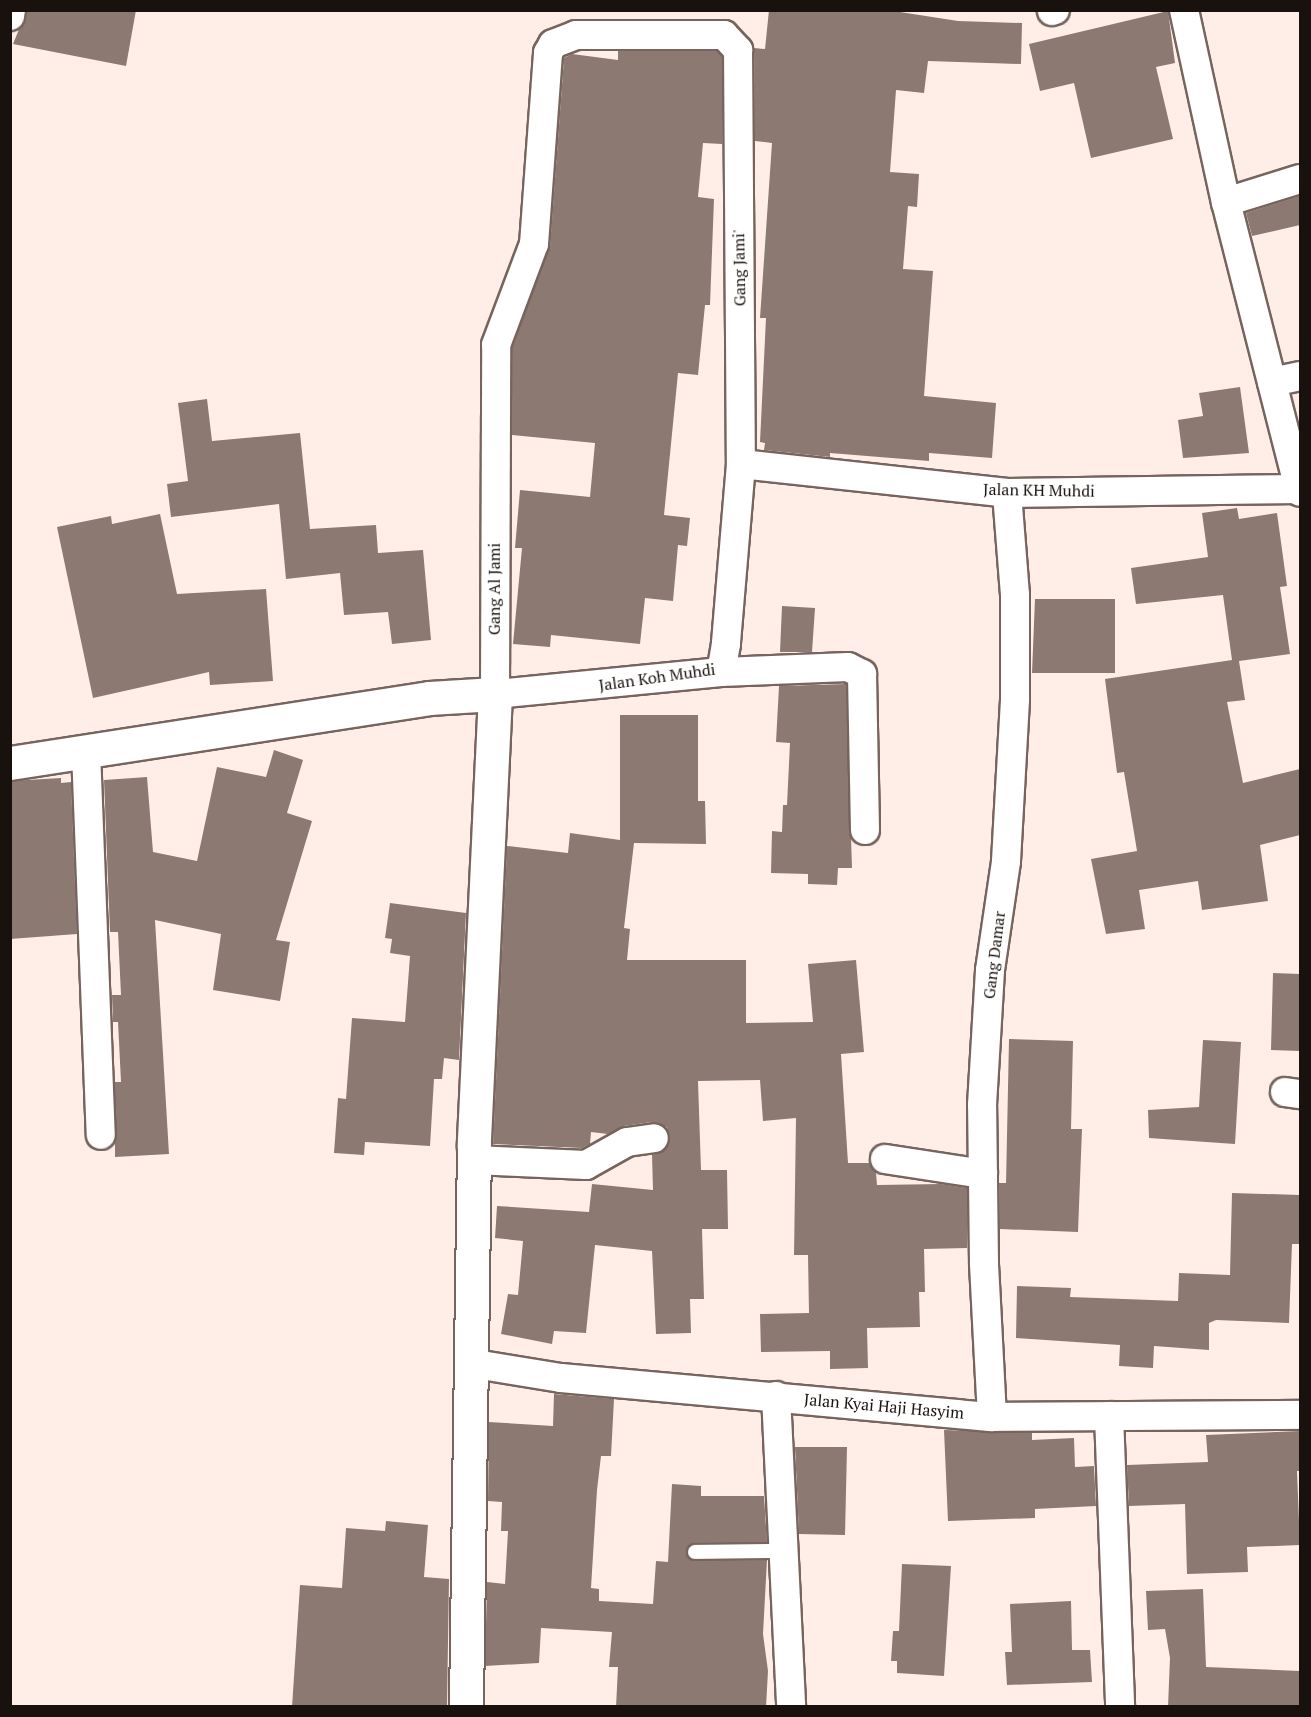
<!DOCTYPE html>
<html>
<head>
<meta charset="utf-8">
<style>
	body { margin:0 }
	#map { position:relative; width:1311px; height:1717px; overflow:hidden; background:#ffeee7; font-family:"PT Serif",serif }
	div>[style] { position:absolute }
	.building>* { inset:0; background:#8c7972 }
	.roads { filter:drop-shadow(2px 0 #76645d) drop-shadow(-2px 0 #76645d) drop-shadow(0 2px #76645d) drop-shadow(0 -2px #76645d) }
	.service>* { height:14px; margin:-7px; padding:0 7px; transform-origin:7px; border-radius:7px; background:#fff }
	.minor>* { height:28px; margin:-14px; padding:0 14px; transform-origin:14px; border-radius:14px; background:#fff }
	.secondary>* { height:33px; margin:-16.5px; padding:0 16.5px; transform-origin:16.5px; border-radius:16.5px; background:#fff }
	span { translate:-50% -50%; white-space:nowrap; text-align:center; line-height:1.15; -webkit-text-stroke:4.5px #fff; paint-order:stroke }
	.street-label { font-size:16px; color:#18110e }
	.frame { position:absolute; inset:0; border:12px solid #18110e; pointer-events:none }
</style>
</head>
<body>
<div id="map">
	<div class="building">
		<i style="clip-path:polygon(27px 10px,136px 10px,126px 66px,13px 44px)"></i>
		<i style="clip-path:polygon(769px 10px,887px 10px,958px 21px,1022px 23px,1021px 64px,928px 61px,924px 93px,896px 90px,890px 172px,919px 174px,917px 207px,908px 206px,903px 269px,933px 271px,924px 396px,996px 403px,992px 458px,929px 453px,929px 461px,830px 453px,830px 457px,764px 450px,765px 443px,760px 442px,766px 318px,760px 318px,772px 143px,755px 141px,754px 48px,765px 49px)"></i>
		<i style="clip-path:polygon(1168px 11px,1175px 63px,1156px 67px,1173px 139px,1091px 158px,1074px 83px,1040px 91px,1029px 44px)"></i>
		<i style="clip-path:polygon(618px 51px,717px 51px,722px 57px,722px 144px,703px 143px,698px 197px,714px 199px,710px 305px,705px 305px,698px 375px,678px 373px,664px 515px,690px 518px,687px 546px,678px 545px,673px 601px,645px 598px,640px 644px,551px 635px,550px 647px,513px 644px,522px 548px,515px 548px,520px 490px,590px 497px,595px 443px,512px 435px,512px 348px,550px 246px,564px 58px,572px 54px,618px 60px)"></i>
		<i style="clip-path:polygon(1300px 196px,1300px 225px,1252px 236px,1246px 213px)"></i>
		<i style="clip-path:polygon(1240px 387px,1249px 453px,1183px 458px,1178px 420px,1203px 416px,1199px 393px)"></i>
		<i style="clip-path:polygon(207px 399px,212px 441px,300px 433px,310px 529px,376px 525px,378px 553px,423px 550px,431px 640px,392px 644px,388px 612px,344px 615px,340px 573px,286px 579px,279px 504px,171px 517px,167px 484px,188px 481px,178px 403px)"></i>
		<i style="clip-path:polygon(1237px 508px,1239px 519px,1277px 513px,1287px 586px,1280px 587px,1290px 654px,1239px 661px,1245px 700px,1227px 702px,1243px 783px,1300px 769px,1300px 835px,1260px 845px,1268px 901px,1202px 910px,1198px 881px,1139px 890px,1145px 929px,1106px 934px,1091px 859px,1137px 851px,1124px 772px,1117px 773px,1105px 679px,1232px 660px,1223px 595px,1136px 604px,1131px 568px,1208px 557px,1202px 513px)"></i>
		<i style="clip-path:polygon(160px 514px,177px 594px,266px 589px,273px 681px,210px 685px,209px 672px,93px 698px,57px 527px,111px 516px,112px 524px)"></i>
		<i style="clip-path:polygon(1035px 599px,1115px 599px,1115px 673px,1032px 673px)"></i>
		<i style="clip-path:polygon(782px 606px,815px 608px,812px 652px,780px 652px)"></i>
		<i style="clip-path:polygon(846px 684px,852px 868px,838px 868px,837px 885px,808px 884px,808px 874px,771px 873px,772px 831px,782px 832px,783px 805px,787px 805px,790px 743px,776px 742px,779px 686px)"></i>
		<i style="clip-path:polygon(620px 715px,698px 715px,698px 801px,705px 801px,706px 844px,634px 843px,624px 928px,630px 929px,627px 960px,746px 960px,746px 1023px,813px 1022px,808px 964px,856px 960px,864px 1052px,841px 1054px,848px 1163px,869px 1163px,876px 1173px,877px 1185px,941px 1184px,967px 1188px,967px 1248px,924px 1249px,925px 1292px,919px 1292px,920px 1327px,867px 1328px,868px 1368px,830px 1369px,830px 1351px,761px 1352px,760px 1314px,809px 1313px,808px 1255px,794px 1255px,796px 1118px,763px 1121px,760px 1080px,698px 1081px,701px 1170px,727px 1170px,728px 1229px,702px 1229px,704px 1299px,690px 1299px,691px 1333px,656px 1334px,652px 1251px,595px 1245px,586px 1333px,554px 1331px,552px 1344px,501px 1334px,508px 1294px,518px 1295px,523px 1241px,495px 1238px,497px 1206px,589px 1212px,592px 1184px,653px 1190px,652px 1155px,664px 1151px,669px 1143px,667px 1127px,652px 1122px,624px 1126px,608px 1134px,591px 1132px,590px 1144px,582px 1148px,493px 1144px,507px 846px,568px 853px,570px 833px,620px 840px)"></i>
		<i style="clip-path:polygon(274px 750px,303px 760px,287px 813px,312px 821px,276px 940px,290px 942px,280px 1001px,213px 990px,221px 934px,155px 920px,169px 1154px,115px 1157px,115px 1082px,121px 1082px,118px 1022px,113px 1022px,112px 995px,121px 995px,118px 932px,110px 932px,104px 780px,147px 777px,153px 852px,197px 861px,217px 767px,266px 777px)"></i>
		<i style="clip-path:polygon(61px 778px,61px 783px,71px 782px,77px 934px,10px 939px,10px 781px)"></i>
		<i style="clip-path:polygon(390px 903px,466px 913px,459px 1060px,444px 1058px,442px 1079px,434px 1079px,430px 1146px,365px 1142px,364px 1155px,334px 1153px,338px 1098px,346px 1099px,352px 1018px,405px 1022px,410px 956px,390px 953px,392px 939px,385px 938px)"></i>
		<i style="clip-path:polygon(1273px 973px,1300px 974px,1300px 1051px,1271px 1050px)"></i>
		<i style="clip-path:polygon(1009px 1039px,1073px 1041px,1071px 1129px,1082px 1129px,1078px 1232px,1000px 1229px,999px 1183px,1006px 1183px)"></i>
		<i style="clip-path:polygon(1203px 1040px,1241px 1042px,1235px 1144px,1149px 1138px,1148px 1110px,1199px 1107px)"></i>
		<i style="clip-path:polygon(1232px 1193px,1300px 1195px,1300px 1244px,1292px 1244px,1289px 1323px,1216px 1320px,1209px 1323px,1209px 1350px,1154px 1346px,1153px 1368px,1119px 1366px,1120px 1345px,1016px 1338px,1017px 1286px,1071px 1288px,1070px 1297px,1178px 1301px,1179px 1273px,1230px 1275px)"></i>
		<i style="clip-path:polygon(554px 1394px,614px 1399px,611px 1456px,601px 1456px,597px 1490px,591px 1588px,599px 1589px,599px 1601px,653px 1604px,656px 1561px,668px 1562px,672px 1484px,701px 1486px,701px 1496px,764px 1496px,767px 1542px,695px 1543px,686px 1552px,695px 1561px,767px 1560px,763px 1634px,768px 1671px,766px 1707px,616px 1707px,618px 1667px,609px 1667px,612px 1632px,541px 1628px,539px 1663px,485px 1666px,487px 1582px,505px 1584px,508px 1531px,501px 1531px,502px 1502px,488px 1501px,489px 1422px,553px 1426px)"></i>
		<i style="clip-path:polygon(944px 1430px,1032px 1433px,1032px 1440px,1074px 1438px,1075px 1467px,1094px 1466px,1096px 1506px,1035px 1509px,1035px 1518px,948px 1521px)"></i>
		<i style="clip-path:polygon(1300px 1431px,1300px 1471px,1297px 1471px,1300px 1545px,1247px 1547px,1248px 1572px,1187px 1574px,1185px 1504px,1129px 1506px,1127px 1465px,1208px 1462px,1206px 1435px)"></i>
		<i style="clip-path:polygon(795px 1447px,847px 1447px,845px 1535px,799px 1534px)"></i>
		<i style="clip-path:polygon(386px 1521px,428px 1525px,424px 1577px,449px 1579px,447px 1707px,292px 1707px,300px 1585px,342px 1588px,346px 1528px,385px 1531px)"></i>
		<i style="clip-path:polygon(902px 1564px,951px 1566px,944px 1676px,897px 1673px,897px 1661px,891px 1661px,893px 1631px,899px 1631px)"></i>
		<i style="clip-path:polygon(1203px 1589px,1206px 1667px,1300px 1671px,1300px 1707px,1168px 1707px,1170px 1658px,1165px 1629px,1148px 1630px,1146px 1591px)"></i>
		<i style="clip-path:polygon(1071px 1601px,1072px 1650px,1090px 1650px,1092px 1682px,1007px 1685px,1005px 1652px,1012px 1652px,1010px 1604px)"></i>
	</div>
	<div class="roads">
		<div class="service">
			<i style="left:695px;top:1552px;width:88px;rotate:-0.7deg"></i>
		</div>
		<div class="minor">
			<i style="left:1184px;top:10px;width:197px;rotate:77.7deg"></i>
			<i style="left:1226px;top:202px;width:299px;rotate:75.7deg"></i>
			<i style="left:1052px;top:11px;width:3px;rotate:-18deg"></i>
			<i style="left:10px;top:16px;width:6px;rotate:-81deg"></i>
			<i style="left:576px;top:35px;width:148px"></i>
			<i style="left:724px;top:35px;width:21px;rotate:47deg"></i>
			<i style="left:738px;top:50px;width:414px;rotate:89.6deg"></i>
			<i style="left:741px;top:464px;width:181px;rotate:94.8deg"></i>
			<i style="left:726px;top:644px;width:28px;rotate:100deg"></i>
			<i style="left:721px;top:672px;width:227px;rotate:174.4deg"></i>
			<i style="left:495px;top:694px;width:349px;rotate:-89.8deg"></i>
			<i style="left:496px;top:345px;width:108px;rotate:-69.4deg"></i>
			<i style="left:534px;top:244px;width:192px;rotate:-85.8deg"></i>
			<i style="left:548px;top:53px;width:10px;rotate:-61deg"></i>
			<i style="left:553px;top:44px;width:25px;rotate:-21deg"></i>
			<i style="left:1226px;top:202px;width:77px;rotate:-17.3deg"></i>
			<i style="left:1272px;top:382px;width:29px;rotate:-12deg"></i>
			<i style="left:741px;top:464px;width:268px;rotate:6.2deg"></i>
			<i style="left:1007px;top:493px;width:293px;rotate:-0.8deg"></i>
			<i style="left:721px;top:672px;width:127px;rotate:-2.3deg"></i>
			<i style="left:848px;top:667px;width:16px;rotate:27deg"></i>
			<i style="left:862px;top:674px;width:156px;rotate:88.9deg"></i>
			<i style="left:86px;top:751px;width:384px;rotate:87.8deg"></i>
			<i style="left:1285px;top:1092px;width:15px;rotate:8deg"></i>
			<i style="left:885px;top:1159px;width:99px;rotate:8.7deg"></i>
			<i style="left:474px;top:1160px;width:112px;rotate:2.6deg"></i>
			<i style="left:586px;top:1165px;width:47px;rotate:-29.3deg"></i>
			<i style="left:627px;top:1142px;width:27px;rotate:-8deg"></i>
			<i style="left:469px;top:1363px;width:93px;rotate:9.3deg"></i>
			<i style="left:561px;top:1378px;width:433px;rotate:5.2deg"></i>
			<i style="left:992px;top:1417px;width:308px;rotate:-0.4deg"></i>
			<i style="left:776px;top:1396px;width:310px;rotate:87.2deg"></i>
			<i style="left:1109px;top:1416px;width:290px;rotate:87.8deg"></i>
			<i style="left:992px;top:1417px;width:155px;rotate:-93deg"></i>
			<i style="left:984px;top:1262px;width:157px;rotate:-90.7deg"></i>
			<i style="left:982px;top:1105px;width:135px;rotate:-86.6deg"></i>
			<i style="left:990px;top:970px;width:110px;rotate:-81.6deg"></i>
			<i style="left:1006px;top:861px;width:162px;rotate:-86.8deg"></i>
			<i style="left:1015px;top:699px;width:104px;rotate:-90deg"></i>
			<i style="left:1015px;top:595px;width:102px;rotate:-94.5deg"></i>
		</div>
		<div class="secondary">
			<i style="left:10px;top:763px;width:424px;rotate:-8.8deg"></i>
			<i style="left:429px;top:698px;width:66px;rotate:-3.5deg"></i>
			<i style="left:495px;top:694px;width:451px;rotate:92.7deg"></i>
			<i style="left:474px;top:1145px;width:561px;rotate:90.82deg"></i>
		</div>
	</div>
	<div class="street-label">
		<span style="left:739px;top:268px;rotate:-91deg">Gang Jami'</span>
		<span style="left:1039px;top:490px;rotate:1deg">Jalan KH Muhdi</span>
		<span style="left:494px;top:589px;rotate:-90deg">Gang Al Jami</span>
		<span style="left:657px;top:677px;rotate:-8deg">Jalan Koh Muhdi</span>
		<span style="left:994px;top:955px;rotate:-83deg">Gang Damar</span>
		<span style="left:884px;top:1406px;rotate:5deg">Jalan Kyai Haji Hasyim</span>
	</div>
	<div class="frame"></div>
</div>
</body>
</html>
